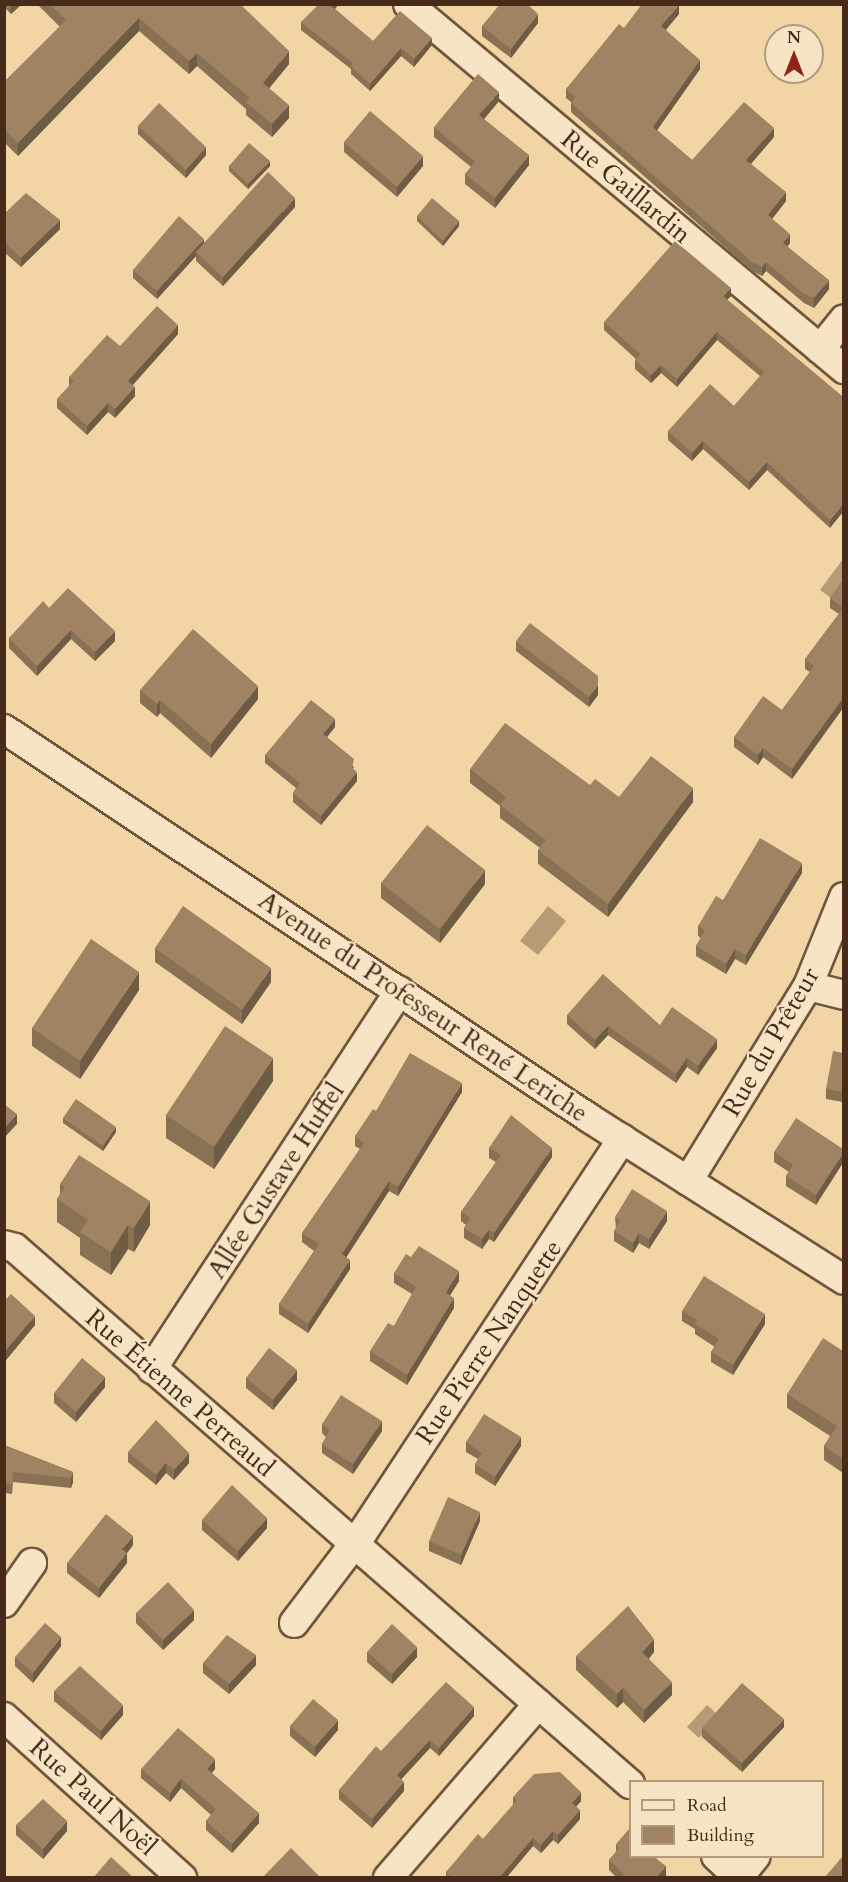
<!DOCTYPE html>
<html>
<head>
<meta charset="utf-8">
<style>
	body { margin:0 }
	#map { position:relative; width:848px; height:1882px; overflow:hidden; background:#f1d5a5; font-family:Cardo,serif }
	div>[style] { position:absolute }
	.water>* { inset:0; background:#b79b76 }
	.roads { filter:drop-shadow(2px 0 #71563d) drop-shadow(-2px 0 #71563d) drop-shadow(0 2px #71563d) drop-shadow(0 -2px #71563d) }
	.minor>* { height:28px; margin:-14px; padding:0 14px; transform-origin:14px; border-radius:14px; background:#f6e4c4 }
	.wall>* { inset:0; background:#897154 }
	.shaded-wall>* { inset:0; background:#6f5c45 }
	.building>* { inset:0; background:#9f8362 }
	span { translate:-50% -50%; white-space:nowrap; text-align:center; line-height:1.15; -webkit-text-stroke:4.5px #f6e4c4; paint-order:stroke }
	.street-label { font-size:26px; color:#462b1a }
	.frame { position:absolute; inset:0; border:6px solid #462b1a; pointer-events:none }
	.legend { position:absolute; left:629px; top:1780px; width:195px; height:78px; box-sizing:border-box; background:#f6e4c4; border:2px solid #b09a80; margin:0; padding:8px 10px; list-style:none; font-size:18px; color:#462b1a }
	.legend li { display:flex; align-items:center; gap:12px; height:30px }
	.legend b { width:30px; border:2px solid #b09a80 }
	.north { position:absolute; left:764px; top:24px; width:60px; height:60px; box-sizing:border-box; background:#f6e4c4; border:2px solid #b09a80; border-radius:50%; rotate:0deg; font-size:16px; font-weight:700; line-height:24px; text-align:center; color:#462b1a }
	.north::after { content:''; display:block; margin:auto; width:21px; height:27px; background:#8f2418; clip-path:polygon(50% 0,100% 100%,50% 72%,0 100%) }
</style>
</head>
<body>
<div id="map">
	<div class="water">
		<i style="clip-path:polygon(843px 559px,843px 587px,834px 600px,820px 590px)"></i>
		<i style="clip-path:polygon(548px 906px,566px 921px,538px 955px,520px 941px)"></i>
		<i style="clip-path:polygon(707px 1705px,719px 1716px,699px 1738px,687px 1727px)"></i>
	</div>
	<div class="roads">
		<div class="minor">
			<i style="left:408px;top:4px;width:569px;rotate:39.93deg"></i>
			<i style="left:820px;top:349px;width:38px;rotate:-51deg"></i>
			<i style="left:4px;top:729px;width:703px;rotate:33.62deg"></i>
			<i style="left:589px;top:1118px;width:302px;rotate:32.4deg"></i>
			<i style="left:808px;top:986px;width:37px;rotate:14deg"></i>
			<i style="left:688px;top:1181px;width:229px;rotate:-58.4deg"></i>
			<i style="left:808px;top:986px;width:96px;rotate:-68deg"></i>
			<i style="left:4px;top:1245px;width:11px;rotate:15deg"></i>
			<i style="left:15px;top:1248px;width:816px;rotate:41.07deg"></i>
			<i style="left:152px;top:1369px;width:452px;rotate:-56.8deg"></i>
			<i style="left:4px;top:1603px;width:49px;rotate:-55deg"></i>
			<i style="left:294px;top:1623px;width:114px;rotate:-52.8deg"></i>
			<i style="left:363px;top:1532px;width:471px;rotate:-56.6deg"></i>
			<i style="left:4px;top:1717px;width:240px;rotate:42.1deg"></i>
			<i style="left:716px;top:1856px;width:33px;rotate:43deg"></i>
			<i style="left:388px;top:1878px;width:230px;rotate:-49.2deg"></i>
			<i style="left:738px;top:1878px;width:28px;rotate:-51deg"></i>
		</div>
	</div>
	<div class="wall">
		<i style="clip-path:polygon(4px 4px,22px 4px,11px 14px,4px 7px)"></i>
		<i style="clip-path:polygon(37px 4px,103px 4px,104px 6px,289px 64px,269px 88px,289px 118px,272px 137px,246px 115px,246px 109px,197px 66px,189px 74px,139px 31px,18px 156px,4px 142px,4px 82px,60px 27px)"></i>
		<i style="clip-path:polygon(335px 9px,373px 41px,432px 45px,414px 67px,401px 56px,370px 91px,351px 74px,351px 69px,301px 30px,301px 22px)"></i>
		<i style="clip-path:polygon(679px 14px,666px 30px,700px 69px,657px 130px,692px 160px,774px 137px,751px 164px,786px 201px,772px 219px,790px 243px,787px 246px,829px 289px,814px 308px,804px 303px,766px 271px,762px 276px,752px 271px,571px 112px,571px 102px,566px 98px,566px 89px,624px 28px)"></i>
		<i style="clip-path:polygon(538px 23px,511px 58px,482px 36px,482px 26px)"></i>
		<i style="clip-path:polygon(499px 101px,484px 119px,529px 165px,495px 208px,465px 184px,465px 174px,471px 167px,434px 137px,434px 127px)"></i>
		<i style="clip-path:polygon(138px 126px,206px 155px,186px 178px,138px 134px)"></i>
		<i style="clip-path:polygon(344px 142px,423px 166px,397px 197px,344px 152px)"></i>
		<i style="clip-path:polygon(229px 166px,270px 166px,248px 189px,229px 171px)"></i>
		<i style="clip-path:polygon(295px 207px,223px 286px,196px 261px,196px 256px,157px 299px,133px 278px,133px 270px)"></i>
		<i style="clip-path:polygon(4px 214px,60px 229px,21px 267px,4px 252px)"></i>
		<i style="clip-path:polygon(417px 216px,459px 226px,443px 246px,417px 221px)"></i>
		<i style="clip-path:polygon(731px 296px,727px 300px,843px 397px,830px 528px,767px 470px,749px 490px,703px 449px,692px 461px,668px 440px,668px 431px,734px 406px,760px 376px,717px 340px,677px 387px,661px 373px,651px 383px,635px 369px,635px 360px,636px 359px,604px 330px,604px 322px)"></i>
		<i style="clip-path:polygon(178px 334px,133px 385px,135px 396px,115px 418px,108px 412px,87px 435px,57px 408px,57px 399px,69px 386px,69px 377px,120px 346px)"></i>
		<i style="clip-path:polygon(843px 580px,843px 708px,792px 779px,763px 757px,758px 765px,734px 747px,734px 737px,782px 710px,810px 672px,805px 669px,805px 659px,839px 614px,830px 608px,830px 598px)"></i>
		<i style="clip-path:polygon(49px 608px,115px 641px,95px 661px,71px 639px,37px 676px,9px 648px,9px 638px)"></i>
		<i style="clip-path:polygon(516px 641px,598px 695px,589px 707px,516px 651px)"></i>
		<i style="clip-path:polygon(140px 690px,258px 699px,211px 758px,160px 713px,157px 717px,140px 703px)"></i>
		<i style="clip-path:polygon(335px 727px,327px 737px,354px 767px,353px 769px,357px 781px,321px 825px,293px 802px,293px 793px,296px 788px,265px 763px,265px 755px)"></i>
		<i style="clip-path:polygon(470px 769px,590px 785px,619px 797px,693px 802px,608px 917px,538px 864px,538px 850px,540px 848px,500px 818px,500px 806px,470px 783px)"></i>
		<i style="clip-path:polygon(802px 873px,746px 965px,735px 959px,726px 974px,696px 956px,696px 946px,701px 938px,698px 936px,698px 926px,723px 900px)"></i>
		<i style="clip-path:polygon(381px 883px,485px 884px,440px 943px,381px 898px)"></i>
		<i style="clip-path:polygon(155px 948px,271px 982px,242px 1024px,155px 962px)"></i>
		<i style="clip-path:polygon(139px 990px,80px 1079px,32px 1046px,32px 1028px)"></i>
		<i style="clip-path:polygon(567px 1015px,660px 1025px,717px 1048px,698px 1075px,687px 1067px,676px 1083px,608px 1035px,595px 1049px,567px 1024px)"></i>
		<i style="clip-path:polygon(843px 1053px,843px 1102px,826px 1099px,826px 1089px)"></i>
		<i style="clip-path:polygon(273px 1081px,214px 1169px,166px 1138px,166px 1115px)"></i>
		<i style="clip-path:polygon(462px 1092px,398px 1196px,389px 1191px,346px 1257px,350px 1269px,308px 1333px,279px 1314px,279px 1304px,314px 1251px,302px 1242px,302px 1233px,360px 1149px,355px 1146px,355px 1136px,376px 1111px)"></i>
		<i style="clip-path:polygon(63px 1118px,116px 1132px,103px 1151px,63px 1123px)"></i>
		<i style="clip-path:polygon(489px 1148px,552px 1157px,494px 1242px,489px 1239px,482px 1249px,464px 1238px,464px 1228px,466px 1225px,461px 1221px,461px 1212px,496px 1162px,489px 1158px)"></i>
		<i style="clip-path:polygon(843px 1149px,816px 1205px,786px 1186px,786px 1176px,789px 1172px,774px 1162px,774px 1152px)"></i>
		<i style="clip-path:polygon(60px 1184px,150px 1225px,134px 1252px,128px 1249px,111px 1275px,80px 1255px,80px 1238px,57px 1222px,57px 1199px,60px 1194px)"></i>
		<i style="clip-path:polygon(615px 1217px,667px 1221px,649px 1249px,639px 1243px,633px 1253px,614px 1241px,614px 1231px,616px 1228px)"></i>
		<i style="clip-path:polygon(394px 1273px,459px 1281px,450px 1295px,454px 1308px,407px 1385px,370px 1361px,370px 1351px,394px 1326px,412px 1294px,394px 1283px)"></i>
		<i style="clip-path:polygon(4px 1301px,35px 1325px,6px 1360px,4px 1359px)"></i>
		<i style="clip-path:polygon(682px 1311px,765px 1324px,733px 1375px,711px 1362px,711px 1352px,715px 1347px,695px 1334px,695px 1329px,682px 1321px)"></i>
		<i style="clip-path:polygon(843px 1351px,843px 1473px,824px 1460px,824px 1446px,830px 1436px,787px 1408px,787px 1394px)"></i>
		<i style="clip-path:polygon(246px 1378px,297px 1380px,273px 1410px,246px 1388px)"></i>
		<i style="clip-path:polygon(105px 1387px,76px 1422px,54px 1403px,54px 1393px)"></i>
		<i style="clip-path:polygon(322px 1424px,382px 1431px,353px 1474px,322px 1453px,322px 1444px,326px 1437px,322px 1433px)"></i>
		<i style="clip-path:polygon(466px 1442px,521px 1446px,495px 1486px,475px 1473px,475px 1464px,478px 1459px,466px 1452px)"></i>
		<i style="clip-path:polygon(4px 1445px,73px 1472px,73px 1482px,71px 1488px,13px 1482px,12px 1494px,5px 1493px,4px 1501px)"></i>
		<i style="clip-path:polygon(128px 1452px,189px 1463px,174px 1480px,166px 1473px,156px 1485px,128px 1462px)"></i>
		<i style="clip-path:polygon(202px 1520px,267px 1528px,238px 1561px,202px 1530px)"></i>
		<i style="clip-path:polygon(480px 1521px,461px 1565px,429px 1551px,429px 1541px)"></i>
		<i style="clip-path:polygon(133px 1545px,127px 1553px,127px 1563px,99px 1598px,67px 1573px,67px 1563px)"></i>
		<i style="clip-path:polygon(136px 1613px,194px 1620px,163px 1650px,136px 1623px)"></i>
		<i style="clip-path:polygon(61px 1646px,33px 1683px,15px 1666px,15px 1657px)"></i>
		<i style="clip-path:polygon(367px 1652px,417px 1657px,392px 1684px,367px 1662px)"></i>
		<i style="clip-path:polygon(654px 1652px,649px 1659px,672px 1695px,644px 1723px,623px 1702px,617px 1708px,576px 1670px,576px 1656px)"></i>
		<i style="clip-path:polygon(203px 1663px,256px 1665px,229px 1694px,203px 1673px)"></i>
		<i style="clip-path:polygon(54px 1691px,123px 1715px,101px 1740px,54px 1701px)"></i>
		<i style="clip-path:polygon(474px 1716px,439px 1756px,430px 1748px,401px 1779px,404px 1791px,372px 1828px,339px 1799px,339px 1790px,381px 1751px)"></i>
		<i style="clip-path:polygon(290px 1726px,338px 1730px,315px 1757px,290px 1736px)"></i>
		<i style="clip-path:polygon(784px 1727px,742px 1772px,702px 1737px,702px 1728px)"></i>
		<i style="clip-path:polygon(141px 1769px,215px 1769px,212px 1773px,259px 1823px,232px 1853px,206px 1830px,206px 1821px,211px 1815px,181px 1788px,170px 1802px,141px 1778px)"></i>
		<i style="clip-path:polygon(513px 1797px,581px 1801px,576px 1807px,580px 1819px,558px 1844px,553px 1840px,541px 1853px,533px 1846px,506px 1878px,446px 1878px,446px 1872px,483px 1839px,513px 1805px)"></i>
		<i style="clip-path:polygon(16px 1825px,67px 1831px,43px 1859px,16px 1835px)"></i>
		<i style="clip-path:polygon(616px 1844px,656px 1857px,656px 1858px,666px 1876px,665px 1878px,617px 1878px,609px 1870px,609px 1860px,616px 1852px)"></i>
	</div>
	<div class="shaded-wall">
		<i style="clip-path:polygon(11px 4px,22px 4px,11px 14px)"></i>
		<i style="clip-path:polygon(332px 4px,339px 4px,331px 14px,331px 6px)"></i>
		<i style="clip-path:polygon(679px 5px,679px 14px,661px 35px,661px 26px)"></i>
		<i style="clip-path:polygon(538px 14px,538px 23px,511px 58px,511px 49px)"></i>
		<i style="clip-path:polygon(139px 18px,139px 31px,18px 156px,18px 143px)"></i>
		<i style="clip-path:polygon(432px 38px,432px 45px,414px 67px,414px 59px)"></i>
		<i style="clip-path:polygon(401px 48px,401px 56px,370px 91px,370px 84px)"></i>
		<i style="clip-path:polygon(289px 51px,289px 64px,263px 96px,263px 83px)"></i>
		<i style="clip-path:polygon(197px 53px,197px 66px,189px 74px,189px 61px)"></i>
		<i style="clip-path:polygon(700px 60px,700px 69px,653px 136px,653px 127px)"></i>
		<i style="clip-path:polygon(499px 92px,499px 101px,479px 125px,479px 115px)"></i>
		<i style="clip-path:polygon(289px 105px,289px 118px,272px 137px,272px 124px)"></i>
		<i style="clip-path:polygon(774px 128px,774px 137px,746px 169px,746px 160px)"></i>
		<i style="clip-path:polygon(206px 147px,206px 155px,186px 178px,186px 170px)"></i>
		<i style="clip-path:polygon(529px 155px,529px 165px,495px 208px,495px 198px)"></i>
		<i style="clip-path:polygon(423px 156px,423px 166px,397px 197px,397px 187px)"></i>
		<i style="clip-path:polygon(270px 161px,270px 166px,248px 189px,248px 184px)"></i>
		<i style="clip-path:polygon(786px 192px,786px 201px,768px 224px,768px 215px)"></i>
		<i style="clip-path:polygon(295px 198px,295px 207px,223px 286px,223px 277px)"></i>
		<i style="clip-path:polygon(60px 220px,60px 229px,21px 267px,21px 258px)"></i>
		<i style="clip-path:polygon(459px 221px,459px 226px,443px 246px,443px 241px)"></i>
		<i style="clip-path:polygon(790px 234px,790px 243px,783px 252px,783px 243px)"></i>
		<i style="clip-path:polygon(204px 239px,204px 247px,196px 252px,196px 256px,157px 299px,157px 291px)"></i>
		<i style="clip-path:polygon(766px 262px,766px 271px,762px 276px,762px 267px)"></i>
		<i style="clip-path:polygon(829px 280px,829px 289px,814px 308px,814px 298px)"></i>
		<i style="clip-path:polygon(731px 288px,731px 296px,723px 304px,723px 296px)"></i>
		<i style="clip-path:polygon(178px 325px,178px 334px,128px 390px,128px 381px)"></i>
		<i style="clip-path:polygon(717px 332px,717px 340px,677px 387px,677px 379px)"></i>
		<i style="clip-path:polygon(661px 365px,661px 373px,651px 383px,651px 375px)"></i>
		<i style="clip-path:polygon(135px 387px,135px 396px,115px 418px,115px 409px)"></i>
		<i style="clip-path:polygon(108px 403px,108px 412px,87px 435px,87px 426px)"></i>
		<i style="clip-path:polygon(703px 441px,703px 449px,692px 461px,692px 453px)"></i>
		<i style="clip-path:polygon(767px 462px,767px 470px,749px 490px,749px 482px)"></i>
		<i style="clip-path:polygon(843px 504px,843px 512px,830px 528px,830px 520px)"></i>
		<i style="clip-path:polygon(71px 630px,71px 639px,37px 676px,37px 666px)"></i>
		<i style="clip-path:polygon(115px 631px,115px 641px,95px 661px,95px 652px)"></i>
		<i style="clip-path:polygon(598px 685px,598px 695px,589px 707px,589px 697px)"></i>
		<i style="clip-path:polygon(258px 686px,258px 699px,211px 758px,211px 744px)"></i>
		<i style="clip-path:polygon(843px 698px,843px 708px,792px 779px,792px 769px)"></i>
		<i style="clip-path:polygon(160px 700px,160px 713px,157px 717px,157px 704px)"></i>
		<i style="clip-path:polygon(335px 719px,335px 727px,323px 742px,323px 734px)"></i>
		<i style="clip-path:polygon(763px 748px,763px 757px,758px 765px,758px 755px)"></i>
		<i style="clip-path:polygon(357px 772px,357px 781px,321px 825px,321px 816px)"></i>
		<i style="clip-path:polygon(693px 788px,693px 802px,608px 917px,608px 904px)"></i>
		<i style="clip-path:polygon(802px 863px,802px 873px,746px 965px,746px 955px)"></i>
		<i style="clip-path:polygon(485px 870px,485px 884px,440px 943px,440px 929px)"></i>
		<i style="clip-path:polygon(735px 949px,735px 959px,726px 974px,726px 964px)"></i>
		<i style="clip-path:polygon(271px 968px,271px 982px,242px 1024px,242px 1010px)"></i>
		<i style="clip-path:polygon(139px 972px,139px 990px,80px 1079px,80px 1061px)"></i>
		<i style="clip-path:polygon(608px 1026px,608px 1035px,595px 1049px,595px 1040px)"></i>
		<i style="clip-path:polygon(717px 1039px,717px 1048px,698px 1075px,698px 1066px)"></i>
		<i style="clip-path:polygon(273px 1058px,273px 1081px,214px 1169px,214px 1147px)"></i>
		<i style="clip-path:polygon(687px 1058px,687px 1067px,676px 1083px,676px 1074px)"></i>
		<i style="clip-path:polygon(462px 1083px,462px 1092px,398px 1196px,398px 1187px)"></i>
		<i style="clip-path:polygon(17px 1114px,17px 1124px,4px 1138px,4px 1128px)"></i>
		<i style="clip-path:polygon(116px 1127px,116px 1132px,103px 1151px,103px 1146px)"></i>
		<i style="clip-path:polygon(552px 1148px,552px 1157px,494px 1242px,494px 1233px)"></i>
		<i style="clip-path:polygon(843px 1153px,843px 1163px,816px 1205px,816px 1195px)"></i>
		<i style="clip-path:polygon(389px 1181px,389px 1191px,342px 1264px,342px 1254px)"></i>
		<i style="clip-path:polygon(150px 1201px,150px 1225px,134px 1252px,134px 1228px)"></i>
		<i style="clip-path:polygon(667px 1211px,667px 1221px,649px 1249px,649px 1239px)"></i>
		<i style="clip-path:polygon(128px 1225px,128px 1249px,111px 1275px,111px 1252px)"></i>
		<i style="clip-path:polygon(489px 1230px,489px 1239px,482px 1249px,482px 1239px)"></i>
		<i style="clip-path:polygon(639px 1233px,639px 1243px,633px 1253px,633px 1243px)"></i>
		<i style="clip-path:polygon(350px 1260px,350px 1269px,308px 1333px,308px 1324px)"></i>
		<i style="clip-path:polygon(459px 1271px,459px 1281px,446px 1302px,446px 1293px)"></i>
		<i style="clip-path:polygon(454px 1298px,454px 1308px,407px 1385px,407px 1375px)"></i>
		<i style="clip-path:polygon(765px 1314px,765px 1324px,733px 1375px,733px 1365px)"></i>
		<i style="clip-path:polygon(35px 1316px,35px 1325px,6px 1360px,6px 1350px)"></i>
		<i style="clip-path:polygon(297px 1370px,297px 1380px,273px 1410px,273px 1400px)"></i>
		<i style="clip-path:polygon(105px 1377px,105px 1387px,76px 1422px,76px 1412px)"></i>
		<i style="clip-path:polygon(382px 1421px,382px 1431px,353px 1474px,353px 1464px)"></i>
		<i style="clip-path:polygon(521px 1437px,521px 1446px,495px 1486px,495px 1477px)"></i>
		<i style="clip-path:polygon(189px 1453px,189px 1463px,174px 1480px,174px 1470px)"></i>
		<i style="clip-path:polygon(166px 1463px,166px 1473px,156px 1485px,156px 1475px)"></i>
		<i style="clip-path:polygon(73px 1472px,73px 1482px,71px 1488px,71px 1478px)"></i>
		<i style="clip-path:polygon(480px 1512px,480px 1521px,461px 1565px,461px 1555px)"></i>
		<i style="clip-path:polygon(267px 1518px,267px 1528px,238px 1561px,238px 1551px)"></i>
		<i style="clip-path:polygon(133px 1536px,133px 1545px,127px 1553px,127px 1563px,99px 1598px,99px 1588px,122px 1549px)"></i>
		<i style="clip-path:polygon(194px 1610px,194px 1620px,163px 1650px,163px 1640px)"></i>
		<i style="clip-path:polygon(61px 1637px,61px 1646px,33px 1683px,33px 1673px)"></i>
		<i style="clip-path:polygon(654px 1639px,654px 1652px,642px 1666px,642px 1652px)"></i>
		<i style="clip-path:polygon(417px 1647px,417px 1657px,392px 1684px,392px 1674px)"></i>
		<i style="clip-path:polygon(256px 1655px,256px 1665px,229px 1694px,229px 1684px)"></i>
		<i style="clip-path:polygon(672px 1682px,672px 1695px,644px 1723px,644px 1710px)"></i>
		<i style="clip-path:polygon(623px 1688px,623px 1702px,617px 1708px,617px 1694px)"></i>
		<i style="clip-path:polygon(123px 1705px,123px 1715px,101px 1740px,101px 1731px)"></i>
		<i style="clip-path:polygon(474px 1707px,474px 1716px,439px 1756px,439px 1748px)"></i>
		<i style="clip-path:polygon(784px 1719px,784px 1727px,742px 1772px,742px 1763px)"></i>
		<i style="clip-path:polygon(338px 1720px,338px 1730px,315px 1757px,315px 1747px)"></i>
		<i style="clip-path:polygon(430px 1740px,430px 1748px,397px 1784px,397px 1775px)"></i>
		<i style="clip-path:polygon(215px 1759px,215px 1769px,207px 1778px,207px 1769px)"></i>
		<i style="clip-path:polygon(181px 1779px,181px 1788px,170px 1802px,170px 1793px)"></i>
		<i style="clip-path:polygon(404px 1782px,404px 1791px,372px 1828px,372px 1819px)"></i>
		<i style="clip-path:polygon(581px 1792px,581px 1801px,572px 1811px,572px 1803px)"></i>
		<i style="clip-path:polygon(580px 1810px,580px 1819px,558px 1844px,558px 1835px)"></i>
		<i style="clip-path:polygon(259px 1813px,259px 1823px,232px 1853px,232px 1844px)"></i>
		<i style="clip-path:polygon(67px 1821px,67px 1831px,43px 1859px,43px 1849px)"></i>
		<i style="clip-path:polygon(553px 1831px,553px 1840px,541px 1853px,541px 1845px)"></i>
		<i style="clip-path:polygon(533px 1838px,533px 1846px,506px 1878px,499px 1878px)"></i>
		<i style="clip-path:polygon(666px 1866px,666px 1876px,665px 1878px,656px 1878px)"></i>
	</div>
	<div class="building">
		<i style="clip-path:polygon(50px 4px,103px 4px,104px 6px,106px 4px,240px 4px,289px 51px,263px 83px,289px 105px,272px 124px,246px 102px,250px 98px,197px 53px,189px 61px,139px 18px,18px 143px,4px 129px,4px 82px,66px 20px)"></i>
		<i style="clip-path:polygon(319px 4px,332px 4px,331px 6px,373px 41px,400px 11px,432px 38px,414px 59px,401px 48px,370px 84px,351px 66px,353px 63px,301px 22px)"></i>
		<i style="clip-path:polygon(500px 4px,527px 4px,538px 14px,511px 49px,482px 26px)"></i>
		<i style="clip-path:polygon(642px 4px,679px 5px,661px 26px,700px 60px,653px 127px,692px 160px,744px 102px,774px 128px,746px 160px,786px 192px,768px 215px,790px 234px,783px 243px,829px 280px,814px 298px,804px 294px,766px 262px,762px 267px,752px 262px,571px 103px,575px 97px,566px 89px,619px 24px,624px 28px)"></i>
		<i style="clip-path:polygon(478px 74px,499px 92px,479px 115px,529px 155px,495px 198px,465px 174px,475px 162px,434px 127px)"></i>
		<i style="clip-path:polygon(159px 103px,206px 147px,186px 170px,138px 126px)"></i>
		<i style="clip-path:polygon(370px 111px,423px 156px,397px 187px,344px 142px)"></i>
		<i style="clip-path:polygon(249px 143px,270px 161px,248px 184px,229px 166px)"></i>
		<i style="clip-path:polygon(268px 172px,295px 198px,223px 277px,196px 252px)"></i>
		<i style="clip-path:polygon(26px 193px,60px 220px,21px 258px,4px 242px,4px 214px)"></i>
		<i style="clip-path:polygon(432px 198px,459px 221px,443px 241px,417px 216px)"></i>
		<i style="clip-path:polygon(179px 216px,204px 239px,157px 291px,133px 270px)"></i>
		<i style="clip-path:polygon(675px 241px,731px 288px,723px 296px,843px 397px,843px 504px,830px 520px,767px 462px,749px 482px,703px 441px,692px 453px,668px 431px,710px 384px,734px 406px,764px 372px,717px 332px,677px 379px,661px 365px,651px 375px,635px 360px,640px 354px,604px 322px)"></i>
		<i style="clip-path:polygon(157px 306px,178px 325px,128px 381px,135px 387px,115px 409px,108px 403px,87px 426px,57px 399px,74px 381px,69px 377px,107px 335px,120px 346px)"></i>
		<i style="clip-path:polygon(843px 580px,843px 698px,792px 769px,763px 748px,758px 755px,734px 737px,763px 696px,782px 710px,814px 666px,805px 659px,843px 608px,830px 598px)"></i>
		<i style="clip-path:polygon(68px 588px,115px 631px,95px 652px,71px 630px,37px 666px,9px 638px,43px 601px,49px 608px)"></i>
		<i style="clip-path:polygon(530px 623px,598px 676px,598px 685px,589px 697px,516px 641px)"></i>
		<i style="clip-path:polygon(193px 629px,258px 686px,211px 744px,160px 700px,157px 704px,140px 690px)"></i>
		<i style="clip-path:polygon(311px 700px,335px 719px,323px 734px,354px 759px,352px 768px,357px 772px,321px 816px,293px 793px,300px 783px,265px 755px)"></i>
		<i style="clip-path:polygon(505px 723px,590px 785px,595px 779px,619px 797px,651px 756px,693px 788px,608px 904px,538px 850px,546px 840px,500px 805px,506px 797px,470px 769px)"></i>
		<i style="clip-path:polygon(427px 825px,485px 870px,440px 929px,381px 883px)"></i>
		<i style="clip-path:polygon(760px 838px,802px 863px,746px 955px,735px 949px,726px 964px,696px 946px,705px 930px,698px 926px,716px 896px,723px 900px)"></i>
		<i style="clip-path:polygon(183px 906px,271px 968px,242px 1010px,155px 948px)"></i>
		<i style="clip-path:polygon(91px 939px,139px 972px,80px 1061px,32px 1028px)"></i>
		<i style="clip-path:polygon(603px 974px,660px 1025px,672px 1007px,717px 1039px,698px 1066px,687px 1058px,676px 1074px,608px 1026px,595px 1040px,567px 1015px)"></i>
		<i style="clip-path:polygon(225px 1026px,273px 1058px,214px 1147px,166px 1115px)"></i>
		<i style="clip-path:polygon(833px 1051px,843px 1053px,843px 1092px,826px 1089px)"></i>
		<i style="clip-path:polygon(410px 1053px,462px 1083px,398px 1187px,389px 1181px,342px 1254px,350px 1260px,308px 1324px,279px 1304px,319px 1244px,302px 1233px,364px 1143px,355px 1136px,373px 1109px,376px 1111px)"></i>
		<i style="clip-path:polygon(76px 1099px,116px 1127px,103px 1146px,63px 1118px)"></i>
		<i style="clip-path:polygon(4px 1104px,17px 1114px,4px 1128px)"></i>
		<i style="clip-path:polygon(511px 1115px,552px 1148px,494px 1233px,489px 1230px,482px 1239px,464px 1228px,470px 1218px,461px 1212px,501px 1155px,489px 1148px)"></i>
		<i style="clip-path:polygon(796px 1118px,843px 1149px,843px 1153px,816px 1195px,786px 1176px,793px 1165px,774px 1152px)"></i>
		<i style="clip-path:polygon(79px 1155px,150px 1201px,134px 1228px,128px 1225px,111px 1252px,80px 1232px,88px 1220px,57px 1199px,65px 1187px,60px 1184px)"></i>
		<i style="clip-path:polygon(632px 1189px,667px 1211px,649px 1239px,639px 1233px,633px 1243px,614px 1231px,620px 1221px,615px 1217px)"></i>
		<i style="clip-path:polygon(419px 1246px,459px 1271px,446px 1293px,454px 1298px,407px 1375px,370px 1351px,388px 1323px,394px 1326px,416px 1287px,394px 1273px,406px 1254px,411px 1257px)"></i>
		<i style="clip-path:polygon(704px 1276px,765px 1314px,733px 1365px,711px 1352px,719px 1339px,695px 1324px,697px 1320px,682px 1311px)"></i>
		<i style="clip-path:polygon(11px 1294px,35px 1316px,6px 1350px,4px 1349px,4px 1301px)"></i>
		<i style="clip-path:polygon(823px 1338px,843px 1351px,843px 1459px,824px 1446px,837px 1426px,787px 1394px)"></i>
		<i style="clip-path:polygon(269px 1348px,297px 1370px,273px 1400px,246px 1378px)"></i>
		<i style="clip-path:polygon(82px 1358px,105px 1377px,76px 1412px,54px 1393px)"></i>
		<i style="clip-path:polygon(341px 1395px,382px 1421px,353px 1464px,322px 1444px,330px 1430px,322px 1424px)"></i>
		<i style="clip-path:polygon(484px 1414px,521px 1437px,495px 1477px,475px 1464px,482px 1453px,466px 1442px)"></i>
		<i style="clip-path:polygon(156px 1420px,189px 1453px,174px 1470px,166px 1463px,156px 1475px,128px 1452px)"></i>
		<i style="clip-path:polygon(4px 1445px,73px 1472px,71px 1478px,13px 1472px,12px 1484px,5px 1483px,4px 1491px)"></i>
		<i style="clip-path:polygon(232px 1485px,267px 1518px,238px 1551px,202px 1520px)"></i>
		<i style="clip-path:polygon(448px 1497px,480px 1512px,461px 1555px,429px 1541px)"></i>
		<i style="clip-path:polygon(106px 1514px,133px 1536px,122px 1549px,127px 1553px,99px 1588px,67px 1563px)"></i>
		<i style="clip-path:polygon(168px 1582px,194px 1610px,163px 1640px,136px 1613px)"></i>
		<i style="clip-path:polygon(628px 1606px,654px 1639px,642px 1652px,672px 1682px,644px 1710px,623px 1688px,617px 1694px,576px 1656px)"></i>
		<i style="clip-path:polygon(45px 1623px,61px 1637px,33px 1673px,15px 1657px)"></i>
		<i style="clip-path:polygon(392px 1624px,417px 1647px,392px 1674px,367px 1652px)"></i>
		<i style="clip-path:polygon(227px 1635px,256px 1655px,229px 1684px,203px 1663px)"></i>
		<i style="clip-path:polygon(80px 1666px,123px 1705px,101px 1731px,54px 1691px)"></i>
		<i style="clip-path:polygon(446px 1682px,474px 1707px,439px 1748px,430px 1740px,397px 1775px,404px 1782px,372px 1819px,339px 1790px,376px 1746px,381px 1751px)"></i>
		<i style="clip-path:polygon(742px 1683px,784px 1719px,742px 1763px,702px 1728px)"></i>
		<i style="clip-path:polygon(313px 1699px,338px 1720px,315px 1747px,290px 1726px)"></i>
		<i style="clip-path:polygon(178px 1728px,215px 1759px,207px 1769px,259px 1813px,232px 1844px,206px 1821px,216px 1809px,181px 1779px,170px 1793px,141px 1769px)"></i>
		<i style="clip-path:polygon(560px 1772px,581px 1792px,572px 1803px,580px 1810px,558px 1835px,553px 1831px,541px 1845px,533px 1838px,499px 1878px,452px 1878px,446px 1872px,478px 1834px,483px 1839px,517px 1800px,513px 1797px,534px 1774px)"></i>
		<i style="clip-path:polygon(43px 1799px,67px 1821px,43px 1849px,16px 1825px)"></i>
		<i style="clip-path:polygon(630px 1828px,630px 1857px,654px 1857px,666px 1866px,656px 1878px,621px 1878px,624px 1874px,609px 1860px,619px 1848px,616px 1844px)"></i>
		<i style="clip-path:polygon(291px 1848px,321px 1878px,262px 1878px)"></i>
		<i style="clip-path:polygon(843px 1856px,843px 1878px,824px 1878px)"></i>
		<i style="clip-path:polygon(111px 1857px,134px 1878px,93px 1878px)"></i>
	</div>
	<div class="street-label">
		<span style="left:626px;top:187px;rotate:40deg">Rue Gaillardin</span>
		<span style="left:423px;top:1007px;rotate:34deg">Avenue du Professeur René Leriche</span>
		<span style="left:771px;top:1042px;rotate:-60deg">Rue du Prêteur</span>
		<span style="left:276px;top:1181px;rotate:-57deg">Allée Gustave Huffel</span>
		<span style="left:489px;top:1342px;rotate:-56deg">Rue Pierre Nanquette</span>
		<span style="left:180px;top:1393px;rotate:41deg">Rue Étienne Perreaud</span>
		<span style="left:93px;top:1797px;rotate:42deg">Rue Paul Noël</span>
	</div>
	<div class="frame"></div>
	<ul class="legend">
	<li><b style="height:8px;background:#f6e4c4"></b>Road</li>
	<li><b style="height:16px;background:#9f8362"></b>Building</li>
	</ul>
	<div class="north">N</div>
</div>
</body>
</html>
